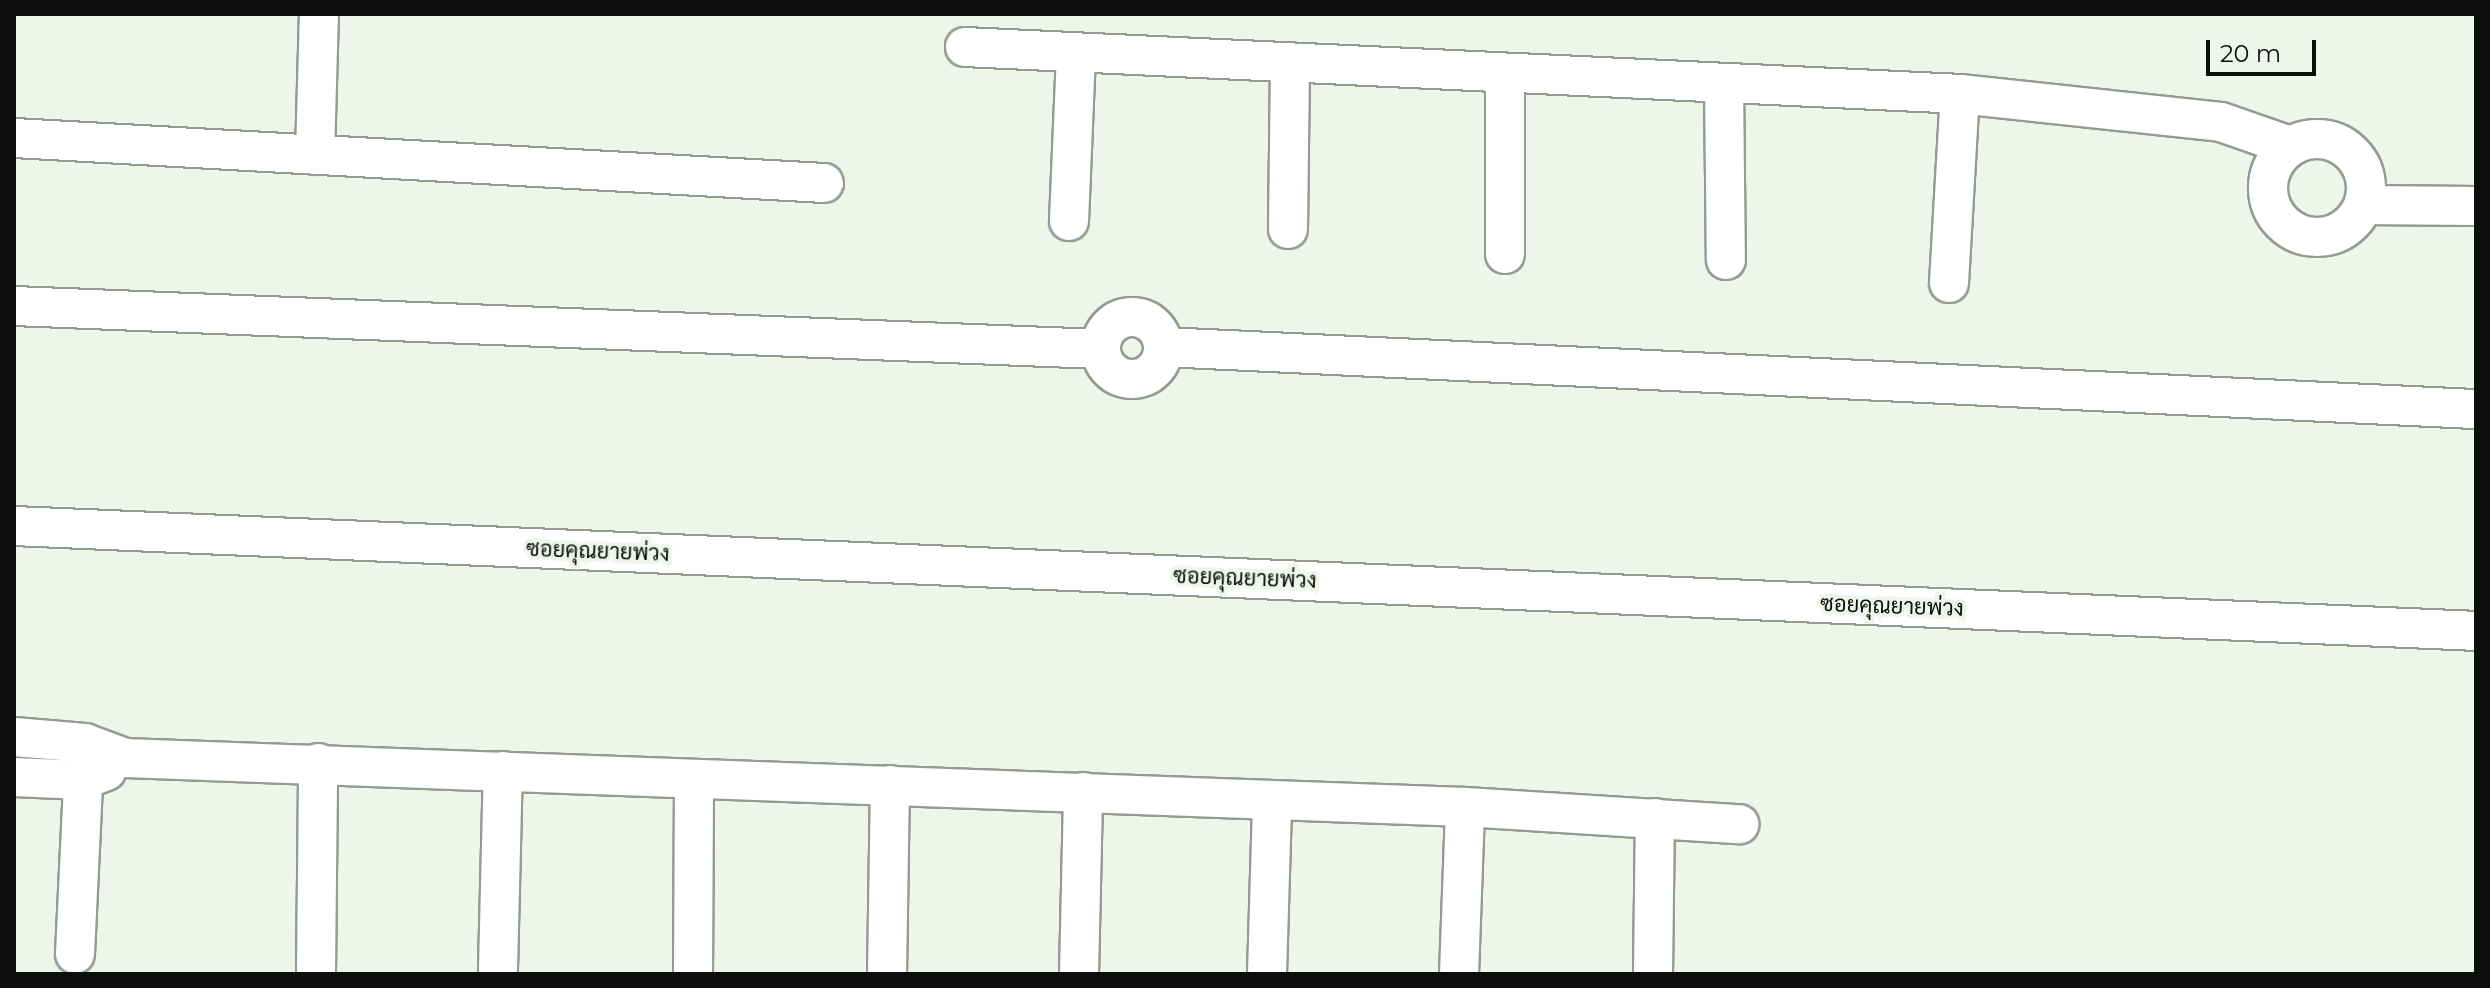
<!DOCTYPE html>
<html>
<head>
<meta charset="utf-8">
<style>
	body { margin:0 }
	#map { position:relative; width:2490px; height:988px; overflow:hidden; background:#eef5eb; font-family:Montserrat,Sarabun,sans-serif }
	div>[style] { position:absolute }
	.roads { filter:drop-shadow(2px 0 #949b91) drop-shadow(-2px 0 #949b91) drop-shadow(0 2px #949b91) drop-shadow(0 -2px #949b91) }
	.street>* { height:38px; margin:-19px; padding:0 19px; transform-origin:19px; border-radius:19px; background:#fff }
	.street>.ring { margin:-19px; padding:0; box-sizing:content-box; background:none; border:38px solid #fff; border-radius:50% }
	span { translate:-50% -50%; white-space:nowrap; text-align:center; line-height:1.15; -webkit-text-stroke:8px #eef5eb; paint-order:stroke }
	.street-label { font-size:22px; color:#0d0f0c }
	.frame { position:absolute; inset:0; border:16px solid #0d0f0c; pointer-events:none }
	.scale { position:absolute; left:2206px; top:40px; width:110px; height:36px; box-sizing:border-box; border:4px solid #0d0f0c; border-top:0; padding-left:10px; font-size:24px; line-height:28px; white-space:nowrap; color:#0d0f0c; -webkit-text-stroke:6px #eef5eb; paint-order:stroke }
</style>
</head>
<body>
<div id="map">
	<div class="roads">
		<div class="street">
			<i style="left:965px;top:47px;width:996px;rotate:2.7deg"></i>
			<i style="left:1960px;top:94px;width:262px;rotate:6.1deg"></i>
			<i style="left:2221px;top:122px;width:73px;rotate:19.2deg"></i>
			<i style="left:1724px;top:83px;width:177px;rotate:89.4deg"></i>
			<i style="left:14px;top:138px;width:811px;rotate:3.18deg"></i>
			<i class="ring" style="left:2268px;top:139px;width:60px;height:60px"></i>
			<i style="left:315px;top:155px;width:141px;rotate:-88.4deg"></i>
			<i style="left:2364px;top:205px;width:112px;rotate:0.5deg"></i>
			<i style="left:1069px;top:221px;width:169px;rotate:-87.6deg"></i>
			<i style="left:1288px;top:229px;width:167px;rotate:-89.3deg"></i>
			<i style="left:1505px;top:254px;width:181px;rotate:-90deg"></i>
			<i style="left:1949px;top:283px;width:189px;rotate:-86.7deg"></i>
			<i style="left:14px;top:306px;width:1088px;rotate:2.27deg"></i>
			<i class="ring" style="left:1101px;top:317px;width:24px;height:24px"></i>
			<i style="left:1164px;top:347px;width:1313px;rotate:2.71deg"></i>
			<i style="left:14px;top:526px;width:2464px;rotate:2.44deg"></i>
			<i style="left:14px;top:737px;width:71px;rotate:4.8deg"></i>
			<i style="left:85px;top:743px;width:43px;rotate:20.6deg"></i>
			<i style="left:125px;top:758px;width:1341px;rotate:2.09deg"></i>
			<i style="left:1465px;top:807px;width:275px;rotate:3.6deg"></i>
			<i style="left:14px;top:777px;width:69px;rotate:2.5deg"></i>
			<i style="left:83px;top:780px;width:25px;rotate:-21deg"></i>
			<i style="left:75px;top:954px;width:211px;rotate:-87.3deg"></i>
			<i style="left:498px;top:969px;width:198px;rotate:-88.6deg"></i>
			<i style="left:316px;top:971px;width:208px;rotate:-89.4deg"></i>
			<i style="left:693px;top:974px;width:195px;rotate:-89.7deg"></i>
			<i style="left:887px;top:974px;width:189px;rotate:-89.1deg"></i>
			<i style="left:1079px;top:974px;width:182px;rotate:-88.7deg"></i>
			<i style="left:1267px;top:974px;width:171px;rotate:-88.3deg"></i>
			<i style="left:1459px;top:974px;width:167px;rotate:-87.9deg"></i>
			<i style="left:1653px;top:974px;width:156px;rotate:-89.3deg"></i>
		</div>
	</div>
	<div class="street-label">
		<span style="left:598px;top:551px;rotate:2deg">ซอยคุณยายพ่วง</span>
		<span style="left:1245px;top:578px;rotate:2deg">ซอยคุณยายพ่วง</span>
		<span style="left:1892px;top:606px;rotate:2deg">ซอยคุณยายพ่วง</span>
	</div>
	<div class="frame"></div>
	<div class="scale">20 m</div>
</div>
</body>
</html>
